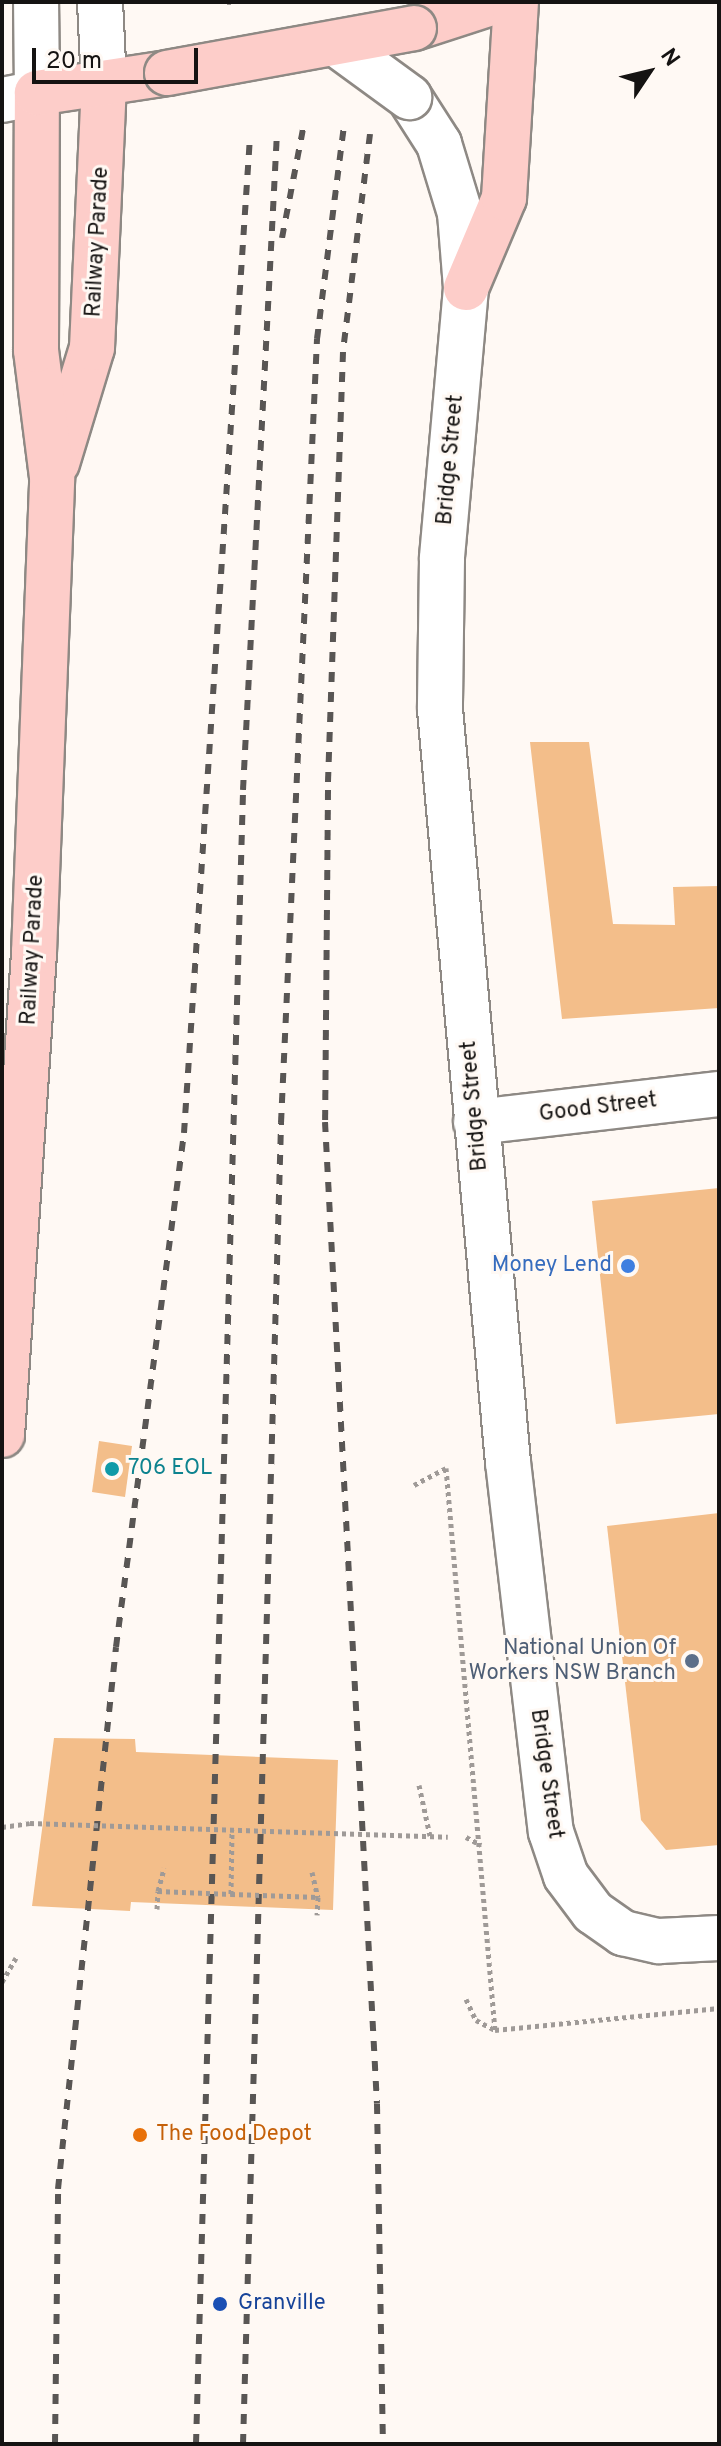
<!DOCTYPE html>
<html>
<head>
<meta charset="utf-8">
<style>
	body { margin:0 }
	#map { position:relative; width:721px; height:2446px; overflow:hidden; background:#fff9f4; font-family:Overpass,sans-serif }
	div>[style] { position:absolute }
	.building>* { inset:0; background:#f3be8a }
	.path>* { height:5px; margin-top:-2.5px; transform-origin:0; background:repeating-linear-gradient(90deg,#9f9a97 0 4px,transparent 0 8px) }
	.roads { filter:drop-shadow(2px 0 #8e8984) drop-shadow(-2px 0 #8e8984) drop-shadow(0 2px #8e8984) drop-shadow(0 -2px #8e8984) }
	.minor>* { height:44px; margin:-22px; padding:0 22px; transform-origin:22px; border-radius:22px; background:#fff }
	.major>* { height:44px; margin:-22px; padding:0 22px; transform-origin:22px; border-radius:22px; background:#fdcdc9 }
	.rail>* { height:6px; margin-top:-3px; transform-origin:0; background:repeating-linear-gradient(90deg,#595654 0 10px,transparent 0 20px) }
	.path-bridge>* { height:5px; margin-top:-2.5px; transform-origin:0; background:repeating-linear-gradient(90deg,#9f9a97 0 4px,transparent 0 8px) }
	.bridges { filter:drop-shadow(2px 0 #8e8984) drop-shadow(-2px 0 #8e8984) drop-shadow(0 2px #8e8984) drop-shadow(0 -2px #8e8984) }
	.minor-bridge>* { height:44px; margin:-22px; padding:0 22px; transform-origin:22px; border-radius:22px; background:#fff }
	.major-bridge>* { height:44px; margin:-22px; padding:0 22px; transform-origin:22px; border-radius:22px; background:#fdcdc9 }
	.dots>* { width:22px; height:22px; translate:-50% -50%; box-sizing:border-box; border:4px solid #fff9f4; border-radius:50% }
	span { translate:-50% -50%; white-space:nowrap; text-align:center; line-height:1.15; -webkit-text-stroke:6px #fff9f4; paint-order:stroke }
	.street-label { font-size:22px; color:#151312 }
	.shop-label { font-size:22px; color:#366cbe }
	.right { translate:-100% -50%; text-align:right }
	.culture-label { font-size:22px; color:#0d838f }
	.left { translate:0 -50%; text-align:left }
	.service-label { font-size:22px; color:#4e5e75 }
	.food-label { font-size:22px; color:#c56008 }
	.transit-label { font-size:22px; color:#164399 }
	.frame { position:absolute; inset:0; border:4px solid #151312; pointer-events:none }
	.north { position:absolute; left:609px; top:32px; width:80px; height:80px; -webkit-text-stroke:6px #fff9f4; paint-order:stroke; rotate:55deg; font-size:22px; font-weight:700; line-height:32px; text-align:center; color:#151312 }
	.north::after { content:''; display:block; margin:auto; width:28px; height:36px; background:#151312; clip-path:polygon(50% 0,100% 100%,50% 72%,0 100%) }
	.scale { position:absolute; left:32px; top:48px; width:166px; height:36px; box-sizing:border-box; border:4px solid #151312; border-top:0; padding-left:10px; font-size:24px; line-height:28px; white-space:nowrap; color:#151312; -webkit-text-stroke:6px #fff9f4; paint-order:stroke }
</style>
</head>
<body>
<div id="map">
	<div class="building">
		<i style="clip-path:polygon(530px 742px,589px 742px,613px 924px,675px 925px,673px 887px,719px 886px,719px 1008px,562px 1019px)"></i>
		<i style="clip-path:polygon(719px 1188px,719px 1414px,616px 1424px,592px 1201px)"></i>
		<i style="clip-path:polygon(99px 1441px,132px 1446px,125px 1497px,92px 1492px)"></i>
		<i style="clip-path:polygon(719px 1513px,719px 1845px,666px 1850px,641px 1820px,607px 1526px)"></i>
		<i style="clip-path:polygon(54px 1738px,135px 1739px,136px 1752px,338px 1760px,333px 1910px,131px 1902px,130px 1911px,32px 1906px)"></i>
	</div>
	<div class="path">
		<i style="left:227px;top:2px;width:6px"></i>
		<i style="left:414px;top:1485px;width:36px;rotate:-28deg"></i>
		<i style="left:446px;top:1468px;width:564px;rotate:85.02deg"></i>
		<i style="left:419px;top:1785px;width:52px;rotate:77.8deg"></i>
		<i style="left:466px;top:1837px;width:17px;rotate:28deg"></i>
		<i style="left:312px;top:1872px;width:26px;rotate:77deg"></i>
		<i style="left:158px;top:1891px;width:24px;rotate:-75deg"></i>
		<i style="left:231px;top:1894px;width:64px;rotate:-89.1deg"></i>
		<i style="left:2px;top:1982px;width:28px;rotate:-60deg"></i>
		<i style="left:466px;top:1999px;width:23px;rotate:65deg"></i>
		<i style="left:476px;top:2020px;width:21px;rotate:28deg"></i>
		<i style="left:495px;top:2030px;width:225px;rotate:-5.6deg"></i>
	</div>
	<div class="roads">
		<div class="minor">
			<i style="left:100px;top:2px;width:81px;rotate:87.2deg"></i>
			<i style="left:409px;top:97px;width:56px;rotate:57.4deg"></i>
			<i style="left:439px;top:144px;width:72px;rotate:73.1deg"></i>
			<i style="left:460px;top:213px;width:75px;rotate:85.4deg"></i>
			<i style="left:466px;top:288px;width:272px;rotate:95.1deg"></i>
			<i style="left:442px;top:559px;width:150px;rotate:90.8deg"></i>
			<i style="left:440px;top:709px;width:756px;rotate:84.84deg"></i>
			<i style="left:508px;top:1462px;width:372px;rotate:83.4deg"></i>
			<i style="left:551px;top:1832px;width:46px;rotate:71.2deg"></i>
			<i style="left:566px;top:1876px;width:45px;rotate:53.1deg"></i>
			<i style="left:593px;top:1912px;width:37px;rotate:35deg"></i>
			<i style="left:623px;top:1933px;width:37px;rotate:13deg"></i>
			<i style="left:659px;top:1941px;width:60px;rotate:-2.9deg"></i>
			<i style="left:2px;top:100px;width:36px;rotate:-11deg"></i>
			<i style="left:37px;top:93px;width:91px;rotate:-90.6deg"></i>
			<i style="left:476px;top:1122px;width:245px;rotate:-6.6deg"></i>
		</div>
		<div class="major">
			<i style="left:414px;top:28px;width:84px;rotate:-18deg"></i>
			<i style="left:466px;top:288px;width:98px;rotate:-67.1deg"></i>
			<i style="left:504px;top:198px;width:196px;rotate:-86.5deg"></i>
			<i style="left:57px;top:463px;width:120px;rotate:-73.1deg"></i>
			<i style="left:92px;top:348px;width:265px;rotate:-87.4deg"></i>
			<i style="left:2px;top:1435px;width:483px;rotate:-86.2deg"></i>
			<i style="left:34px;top:953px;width:476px;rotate:-87.8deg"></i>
			<i style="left:52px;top:477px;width:128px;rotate:-97.2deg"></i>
			<i style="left:36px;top:350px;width:257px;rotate:-89.8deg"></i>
			<i style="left:37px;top:93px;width:132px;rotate:-8.7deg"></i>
		</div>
	</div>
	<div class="rail">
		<i style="left:370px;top:134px;width:220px;rotate:97.1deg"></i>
		<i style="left:343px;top:352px;width:438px;rotate:92deg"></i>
		<i style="left:328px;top:790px;width:332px;rotate:90.5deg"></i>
		<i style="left:325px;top:1122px;width:983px;rotate:86.97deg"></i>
		<i style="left:377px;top:2104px;width:340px;rotate:89deg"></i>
		<i style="left:282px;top:238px;width:111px;rotate:-79.1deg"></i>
		<i style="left:55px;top:2444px;width:255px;rotate:-89.3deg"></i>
		<i style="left:58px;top:2189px;width:545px;rotate:-83.89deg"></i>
		<i style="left:116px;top:1647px;width:518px;rotate:-82.46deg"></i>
		<i style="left:184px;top:1133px;width:998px;rotate:-86.21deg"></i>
		<i style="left:196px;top:2444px;width:1655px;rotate:-88.37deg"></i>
		<i style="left:243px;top:790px;width:659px;rotate:-87.04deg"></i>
		<i style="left:243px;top:2444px;width:1322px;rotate:-88.35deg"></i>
		<i style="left:281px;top:1123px;width:785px;rotate:-87.37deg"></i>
		<i style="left:317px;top:339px;width:217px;rotate:-82.8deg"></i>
	</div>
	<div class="path-bridge">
		<i style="left:2px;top:1827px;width:28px;rotate:-8deg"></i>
		<i style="left:30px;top:1823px;width:418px;rotate:1.9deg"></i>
		<i style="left:157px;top:1909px;width:18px;rotate:-87deg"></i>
		<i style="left:158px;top:1891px;width:73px;rotate:2.4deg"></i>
		<i style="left:231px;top:1894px;width:87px;rotate:2deg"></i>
		<i style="left:318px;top:1897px;width:18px;rotate:93deg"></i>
	</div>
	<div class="bridges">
		<div class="minor-bridge">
			<i style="left:335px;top:43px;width:92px;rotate:36.1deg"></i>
		</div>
		<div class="major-bridge">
			<i style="left:167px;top:73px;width:251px;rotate:-10.3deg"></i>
		</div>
	</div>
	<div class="dots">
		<i style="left:628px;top:1266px;background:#3f7fe0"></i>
		<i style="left:112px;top:1469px;background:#0f9aa8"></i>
		<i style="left:692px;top:1661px;background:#5c6f8a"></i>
		<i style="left:140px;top:2135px;background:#e8710a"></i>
		<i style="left:220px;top:2304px;background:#1a4fb4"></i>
	</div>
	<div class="street-label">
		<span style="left:98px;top:242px;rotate:-87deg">Railway Parade</span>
		<span style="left:451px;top:460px;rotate:-85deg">Bridge Street</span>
		<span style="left:33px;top:950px;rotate:-87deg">Railway Parade</span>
		<span style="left:475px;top:1106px;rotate:-95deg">Bridge Street</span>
		<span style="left:598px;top:1108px;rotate:-7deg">Good Street</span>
		<span style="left:546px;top:1774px;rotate:82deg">Bridge Street</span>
	</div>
	<div class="shop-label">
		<span class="right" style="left:612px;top:1266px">Money Lend</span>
	</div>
	<div class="culture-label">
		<span class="left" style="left:128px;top:1469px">706 EOL</span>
	</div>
	<div class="service-label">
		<span class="right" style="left:676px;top:1661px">National Union Of<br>Workers NSW Branch</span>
	</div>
	<div class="food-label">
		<span class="left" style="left:156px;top:2135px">The Food Depot</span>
	</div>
	<div class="transit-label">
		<span class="left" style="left:238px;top:2304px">Granville</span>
	</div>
	<div class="frame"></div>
	<div class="north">N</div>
	<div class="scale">20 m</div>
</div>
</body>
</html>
